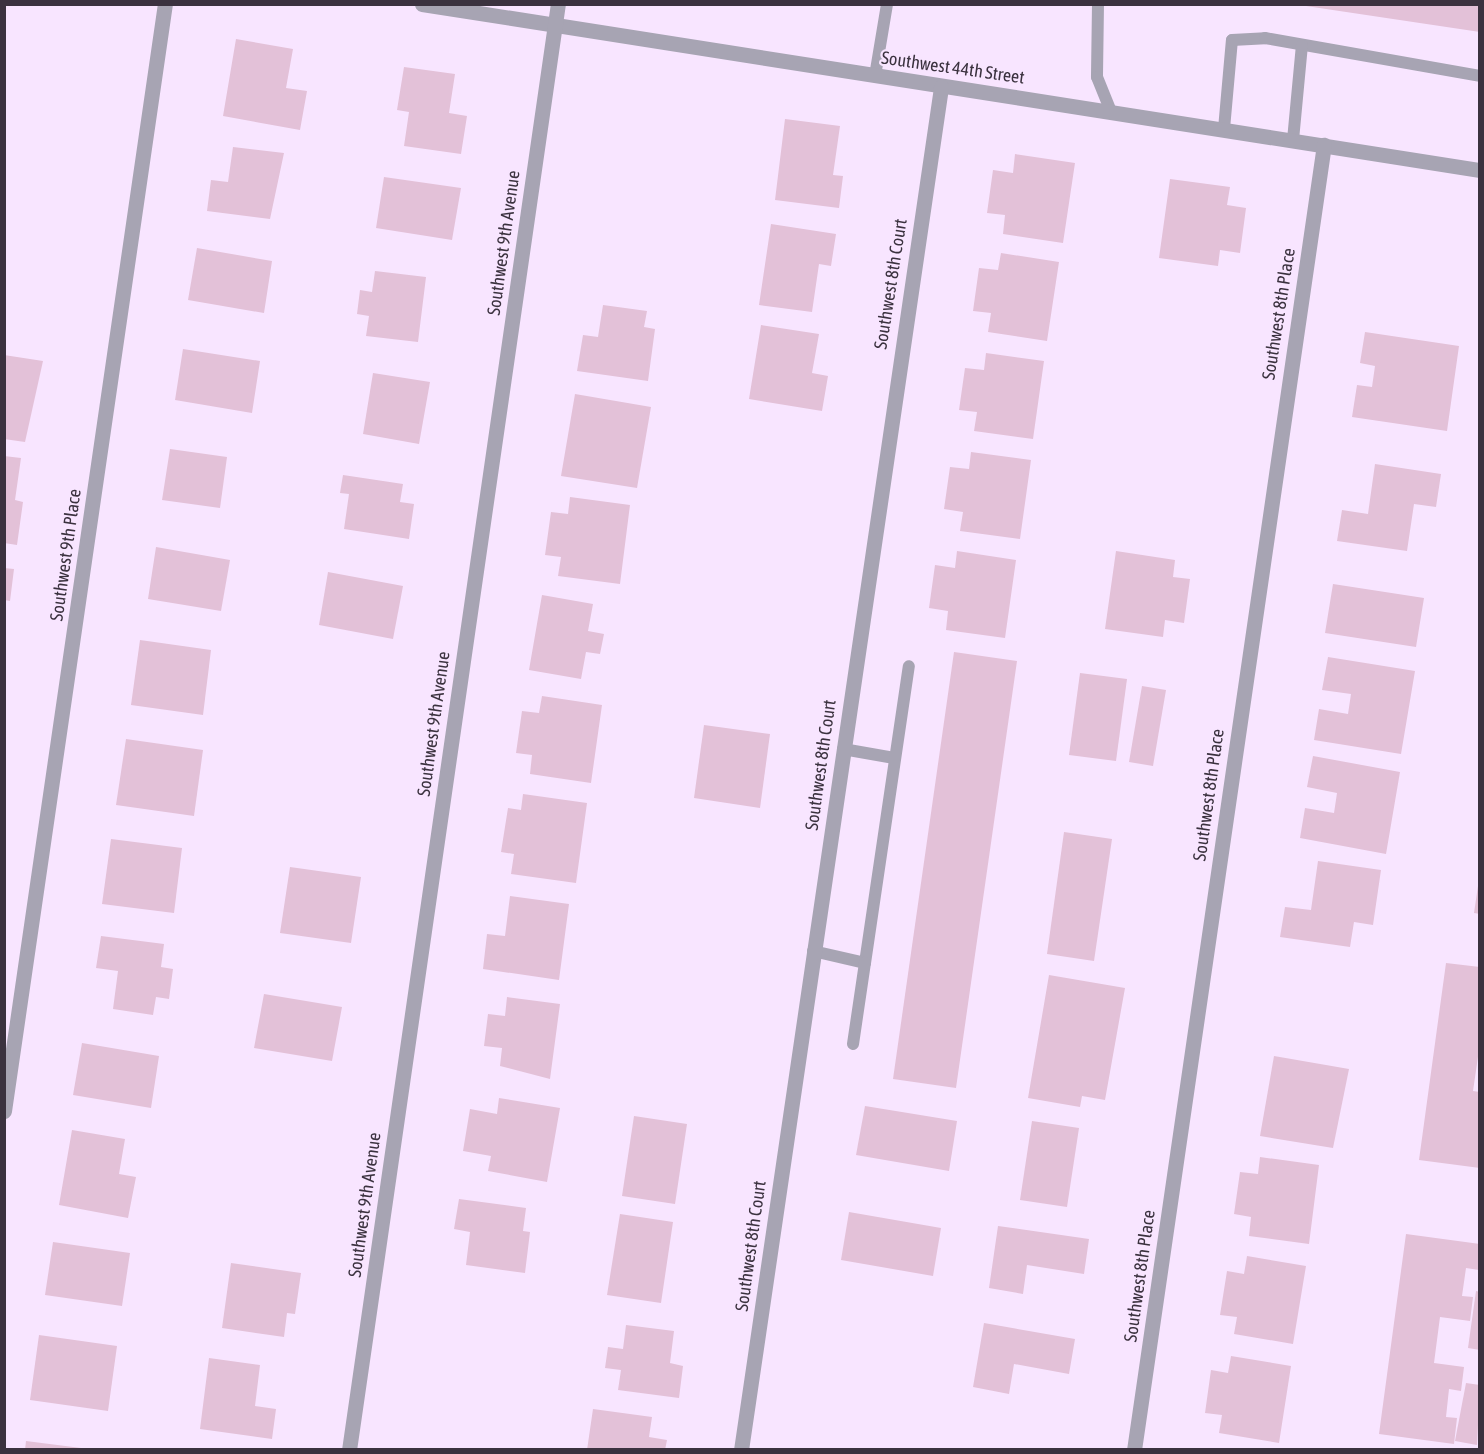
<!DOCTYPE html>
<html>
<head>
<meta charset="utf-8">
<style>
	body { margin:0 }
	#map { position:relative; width:1484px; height:1454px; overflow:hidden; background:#f8e5ff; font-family:"Asap Condensed",sans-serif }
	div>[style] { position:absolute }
	.building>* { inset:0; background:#e3c1d8 }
	.service>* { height:12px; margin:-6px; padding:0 6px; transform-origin:6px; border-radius:6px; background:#a7a4b3 }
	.minor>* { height:15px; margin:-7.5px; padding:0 7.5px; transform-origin:7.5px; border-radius:7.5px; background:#a7a4b3 }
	span { translate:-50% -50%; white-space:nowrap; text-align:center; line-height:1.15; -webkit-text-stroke:4.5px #f8e5ff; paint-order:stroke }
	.street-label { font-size:18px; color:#3b323f }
	.frame { position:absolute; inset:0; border:6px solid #3b323f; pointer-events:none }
</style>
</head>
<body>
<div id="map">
	<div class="building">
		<i style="clip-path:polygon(1307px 5px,1480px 5px,1480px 32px,1306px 6px)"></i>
		<i style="clip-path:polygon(236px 39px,293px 49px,286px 88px,307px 91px,300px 130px,223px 116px)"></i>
		<i style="clip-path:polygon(404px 67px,455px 74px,449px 113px,467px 116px,461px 154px,404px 146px,409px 112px,397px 110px)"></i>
		<i style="clip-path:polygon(785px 119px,840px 126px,833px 175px,843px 176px,839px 208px,775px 200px)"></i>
		<i style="clip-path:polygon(233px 147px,284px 153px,270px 219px,207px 211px,211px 180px,228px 182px)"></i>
		<i style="clip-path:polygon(1015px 154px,1075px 163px,1063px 243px,1003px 234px,1005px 215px,987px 213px,993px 170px,1013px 173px)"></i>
		<i style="clip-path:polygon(384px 177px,461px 188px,452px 240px,376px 228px)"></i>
		<i style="clip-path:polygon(1170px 179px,1230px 187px,1227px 205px,1246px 208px,1240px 253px,1220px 250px,1218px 266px,1159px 258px)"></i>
		<i style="clip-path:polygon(771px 224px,836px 234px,831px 266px,819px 264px,812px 312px,759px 305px)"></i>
		<i style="clip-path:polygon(197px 248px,272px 261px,264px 313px,188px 300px)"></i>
		<i style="clip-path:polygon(1001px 253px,1059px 262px,1047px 341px,988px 332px,991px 313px,973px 311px,979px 268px,998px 270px)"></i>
		<i style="clip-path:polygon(375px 271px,426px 277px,418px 342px,366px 336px,369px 316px,357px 314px,360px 290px,372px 292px)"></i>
		<i style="clip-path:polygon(603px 305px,647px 311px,644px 327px,655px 329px,648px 381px,577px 371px,583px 335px,598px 337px)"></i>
		<i style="clip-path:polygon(761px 325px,819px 334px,812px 373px,828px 376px,822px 411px,749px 399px)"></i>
		<i style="clip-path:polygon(1365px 332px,1459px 346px,1447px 431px,1352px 417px,1357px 385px,1372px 387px,1375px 366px,1360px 363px)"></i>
		<i style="clip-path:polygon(183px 349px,260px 361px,252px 413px,175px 400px)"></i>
		<i style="clip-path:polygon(986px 353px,1044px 361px,1033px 439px,974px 431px,977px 412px,959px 410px,965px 368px,984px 370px)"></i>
		<i style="clip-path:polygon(4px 355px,43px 361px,25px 442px,4px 439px)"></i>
		<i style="clip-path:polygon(373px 373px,430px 382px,419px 444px,363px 434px)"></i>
		<i style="clip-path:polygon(575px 394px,651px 407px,637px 488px,561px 476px)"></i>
		<i style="clip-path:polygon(170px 449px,227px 457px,220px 508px,162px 500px)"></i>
		<i style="clip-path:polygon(971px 452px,1031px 460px,1020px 539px,960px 531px,963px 512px,944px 509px,950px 467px,969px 469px)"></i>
		<i style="clip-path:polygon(4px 456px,21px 458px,15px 500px,23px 502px,17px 545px,4px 543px)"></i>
		<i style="clip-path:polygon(1375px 464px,1441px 474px,1436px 507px,1414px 504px,1407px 551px,1337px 541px,1342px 510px,1368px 514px)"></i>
		<i style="clip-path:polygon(343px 475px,403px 484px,400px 502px,414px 504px,409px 539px,344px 529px,349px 494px,340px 493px)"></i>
		<i style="clip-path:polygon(570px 497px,630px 505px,620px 584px,558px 576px,561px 557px,545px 555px,551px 512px,568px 514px)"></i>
		<i style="clip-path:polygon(156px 547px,230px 560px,221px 611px,148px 599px)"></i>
		<i style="clip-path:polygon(957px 551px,1016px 560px,1005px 638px,946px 630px,948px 611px,929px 608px,935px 565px,955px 568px)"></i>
		<i style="clip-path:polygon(1116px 551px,1175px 560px,1173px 577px,1190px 579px,1184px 623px,1165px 620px,1163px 637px,1105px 629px)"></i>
		<i style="clip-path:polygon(4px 568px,14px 569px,10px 601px,4px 600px)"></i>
		<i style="clip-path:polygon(328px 572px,403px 586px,393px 639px,319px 625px)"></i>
		<i style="clip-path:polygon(1333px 584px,1424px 598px,1416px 647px,1325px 633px)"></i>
		<i style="clip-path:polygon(542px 595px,593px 604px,588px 631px,604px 634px,600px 654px,586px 652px,581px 679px,529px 670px)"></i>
		<i style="clip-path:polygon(140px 640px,211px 650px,203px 715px,131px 705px)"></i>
		<i style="clip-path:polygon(954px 652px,1017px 661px,956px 1088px,893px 1079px)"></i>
		<i style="clip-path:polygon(1328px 657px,1415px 671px,1401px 754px,1314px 740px,1319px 709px,1348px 714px,1351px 694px,1322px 690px)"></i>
		<i style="clip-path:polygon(1080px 673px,1127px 679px,1116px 761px,1069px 755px)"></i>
		<i style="clip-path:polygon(1142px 686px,1166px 690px,1153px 766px,1129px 762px)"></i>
		<i style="clip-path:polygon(542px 696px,602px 705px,591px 783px,530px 774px,532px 755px,516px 753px,522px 711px,539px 713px)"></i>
		<i style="clip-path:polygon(704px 725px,770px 734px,760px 808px,694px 798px)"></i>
		<i style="clip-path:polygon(126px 739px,203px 750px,194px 816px,116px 805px)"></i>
		<i style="clip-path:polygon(1313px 756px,1400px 772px,1386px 854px,1300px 838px,1305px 808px,1334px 813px,1337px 793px,1307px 787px)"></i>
		<i style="clip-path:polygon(523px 794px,587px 803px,576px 883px,511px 874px,514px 854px,501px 852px,508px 808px,521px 810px)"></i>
		<i style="clip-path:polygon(1064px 832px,1112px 839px,1094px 961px,1047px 954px)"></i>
		<i style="clip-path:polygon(111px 839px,182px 848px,174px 913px,102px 904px)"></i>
		<i style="clip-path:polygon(1318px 861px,1381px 870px,1373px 925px,1354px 922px,1350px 947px,1280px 937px,1285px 907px,1311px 910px)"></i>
		<i style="clip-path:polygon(290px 867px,361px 877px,351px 943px,280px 933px)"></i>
		<i style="clip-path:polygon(1478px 886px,1480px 886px,1480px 914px,1474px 913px)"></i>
		<i style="clip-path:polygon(510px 896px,569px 904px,559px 980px,483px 969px,487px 934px,505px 936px)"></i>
		<i style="clip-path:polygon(101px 936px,164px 944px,161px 967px,173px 969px,169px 999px,156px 997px,153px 1015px,113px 1009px,118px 971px,96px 968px)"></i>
		<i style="clip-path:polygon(1446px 963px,1480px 967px,1480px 1043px,1473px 1091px,1480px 1092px,1480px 1168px,1419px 1160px)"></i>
		<i style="clip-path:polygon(1049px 975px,1125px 988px,1105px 1100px,1082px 1096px,1080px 1107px,1028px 1098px)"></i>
		<i style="clip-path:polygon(264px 994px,342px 1007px,332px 1061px,254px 1048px)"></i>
		<i style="clip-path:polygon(507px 997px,560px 1004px,550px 1079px,500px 1066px,502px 1048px,484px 1046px,488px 1014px,505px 1016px)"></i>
		<i style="clip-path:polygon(82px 1043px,159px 1056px,151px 1108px,73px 1095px)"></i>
		<i style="clip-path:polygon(1274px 1056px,1349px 1069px,1333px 1148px,1260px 1136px)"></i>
		<i style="clip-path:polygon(499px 1098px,560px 1108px,547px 1182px,488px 1171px,491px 1156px,463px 1151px,470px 1109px,497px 1114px)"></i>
		<i style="clip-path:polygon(865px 1106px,957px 1121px,949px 1171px,856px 1155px)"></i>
		<i style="clip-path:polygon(634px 1116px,687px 1124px,675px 1204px,622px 1196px)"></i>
		<i style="clip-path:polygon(1032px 1121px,1079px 1128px,1067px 1207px,1020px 1200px)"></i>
		<i style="clip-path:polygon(72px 1130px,125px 1139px,119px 1174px,136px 1177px,128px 1218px,59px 1205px)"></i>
		<i style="clip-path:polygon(1260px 1157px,1319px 1165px,1309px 1244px,1249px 1236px,1251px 1217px,1234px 1214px,1240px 1172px,1258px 1174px)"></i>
		<i style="clip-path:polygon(459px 1199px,526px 1208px,523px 1231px,530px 1232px,525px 1273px,466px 1265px,470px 1232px,454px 1229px)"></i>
		<i style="clip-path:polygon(849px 1212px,941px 1228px,933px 1276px,841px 1260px)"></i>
		<i style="clip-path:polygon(620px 1214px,673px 1222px,661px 1303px,607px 1295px)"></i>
		<i style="clip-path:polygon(998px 1226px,1089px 1239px,1084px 1274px,1027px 1265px,1023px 1294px,989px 1288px)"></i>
		<i style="clip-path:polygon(1406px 1234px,1480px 1244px,1479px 1270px,1466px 1268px,1462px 1296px,1473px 1297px,1470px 1321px,1440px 1317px,1434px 1363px,1464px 1367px,1461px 1391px,1449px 1389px,1446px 1417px,1457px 1418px,1454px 1444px,1379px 1434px)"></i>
		<i style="clip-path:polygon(53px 1242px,130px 1253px,122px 1306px,45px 1295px)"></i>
		<i style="clip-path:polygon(1247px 1256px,1306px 1266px,1293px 1344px,1234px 1334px,1237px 1317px,1220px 1315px,1227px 1271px,1244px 1274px)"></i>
		<i style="clip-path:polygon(231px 1263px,301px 1273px,295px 1314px,287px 1313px,284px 1337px,222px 1328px)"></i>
		<i style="clip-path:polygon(1476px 1291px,1480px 1292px,1480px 1350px,1468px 1348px)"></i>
		<i style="clip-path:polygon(984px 1323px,1075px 1339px,1069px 1374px,1014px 1364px,1009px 1394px,973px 1387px)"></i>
		<i style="clip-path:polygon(626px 1325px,674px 1331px,670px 1363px,683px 1366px,679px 1398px,618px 1390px,621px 1370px,605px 1368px,608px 1347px,623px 1349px)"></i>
		<i style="clip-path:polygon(39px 1335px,117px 1346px,108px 1411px,30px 1400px)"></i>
		<i style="clip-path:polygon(1231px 1356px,1291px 1366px,1279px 1443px,1219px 1433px,1222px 1415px,1205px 1413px,1211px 1370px,1228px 1373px)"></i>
		<i style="clip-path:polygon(209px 1358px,260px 1365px,255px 1406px,276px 1409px,272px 1439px,200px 1429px)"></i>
		<i style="clip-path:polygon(1466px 1383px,1480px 1385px,1477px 1445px,1455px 1441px)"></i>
		<i style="clip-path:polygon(593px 1409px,652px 1417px,649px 1437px,667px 1440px,665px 1450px,587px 1450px)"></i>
		<i style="clip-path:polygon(26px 1441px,81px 1448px,81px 1450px,25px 1450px)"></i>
	</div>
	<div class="service">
		<i style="left:1098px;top:4px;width:73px;rotate:90.8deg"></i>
		<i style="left:1097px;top:77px;width:37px;rotate:68deg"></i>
		<i style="left:875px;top:76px;width:73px;rotate:-80.5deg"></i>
		<i style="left:1224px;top:129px;width:89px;rotate:-84.9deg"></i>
		<i style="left:1232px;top:40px;width:33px;rotate:-3deg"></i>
		<i style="left:1265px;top:38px;width:218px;rotate:10deg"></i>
		<i style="left:1293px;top:140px;width:95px;rotate:-84.6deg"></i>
		<i style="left:843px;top:749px;width:52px;rotate:10deg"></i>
		<i style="left:813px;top:951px;width:53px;rotate:13deg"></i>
		<i style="left:865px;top:963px;width:300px;rotate:-81.6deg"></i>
		<i style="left:853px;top:1044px;width:82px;rotate:-81.6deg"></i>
	</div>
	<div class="minor">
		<i style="left:422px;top:4px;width:1071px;rotate:8.92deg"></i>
		<i style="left:4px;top:1111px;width:1119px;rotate:-81.73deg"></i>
		<i style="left:349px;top:1450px;width:1461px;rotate:-81.78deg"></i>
		<i style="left:741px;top:1450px;width:1378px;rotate:-81.65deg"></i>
		<i style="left:1134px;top:1450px;width:1319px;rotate:-81.72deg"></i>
	</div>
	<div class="street-label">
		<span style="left:953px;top:68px;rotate:8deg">Southwest 44th Street</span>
		<span style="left:504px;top:243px;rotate:-82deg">Southwest 9th Avenue</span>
		<span style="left:891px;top:284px;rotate:-81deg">Southwest 8th Court</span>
		<span style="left:1279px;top:314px;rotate:-81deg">Southwest 8th Place</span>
		<span style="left:66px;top:555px;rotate:-82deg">Southwest 9th Place</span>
		<span style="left:434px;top:724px;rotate:-82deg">Southwest 9th Avenue</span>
		<span style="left:821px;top:765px;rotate:-82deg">Southwest 8th Court</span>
		<span style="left:1209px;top:795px;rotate:-82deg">Southwest 8th Place</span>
		<span style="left:365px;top:1205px;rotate:-82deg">Southwest 9th Avenue</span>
		<span style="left:751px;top:1246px;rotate:-82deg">Southwest 8th Court</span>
		<span style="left:1140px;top:1276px;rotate:-82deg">Southwest 8th Place</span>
	</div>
	<div class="frame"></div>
</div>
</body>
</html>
